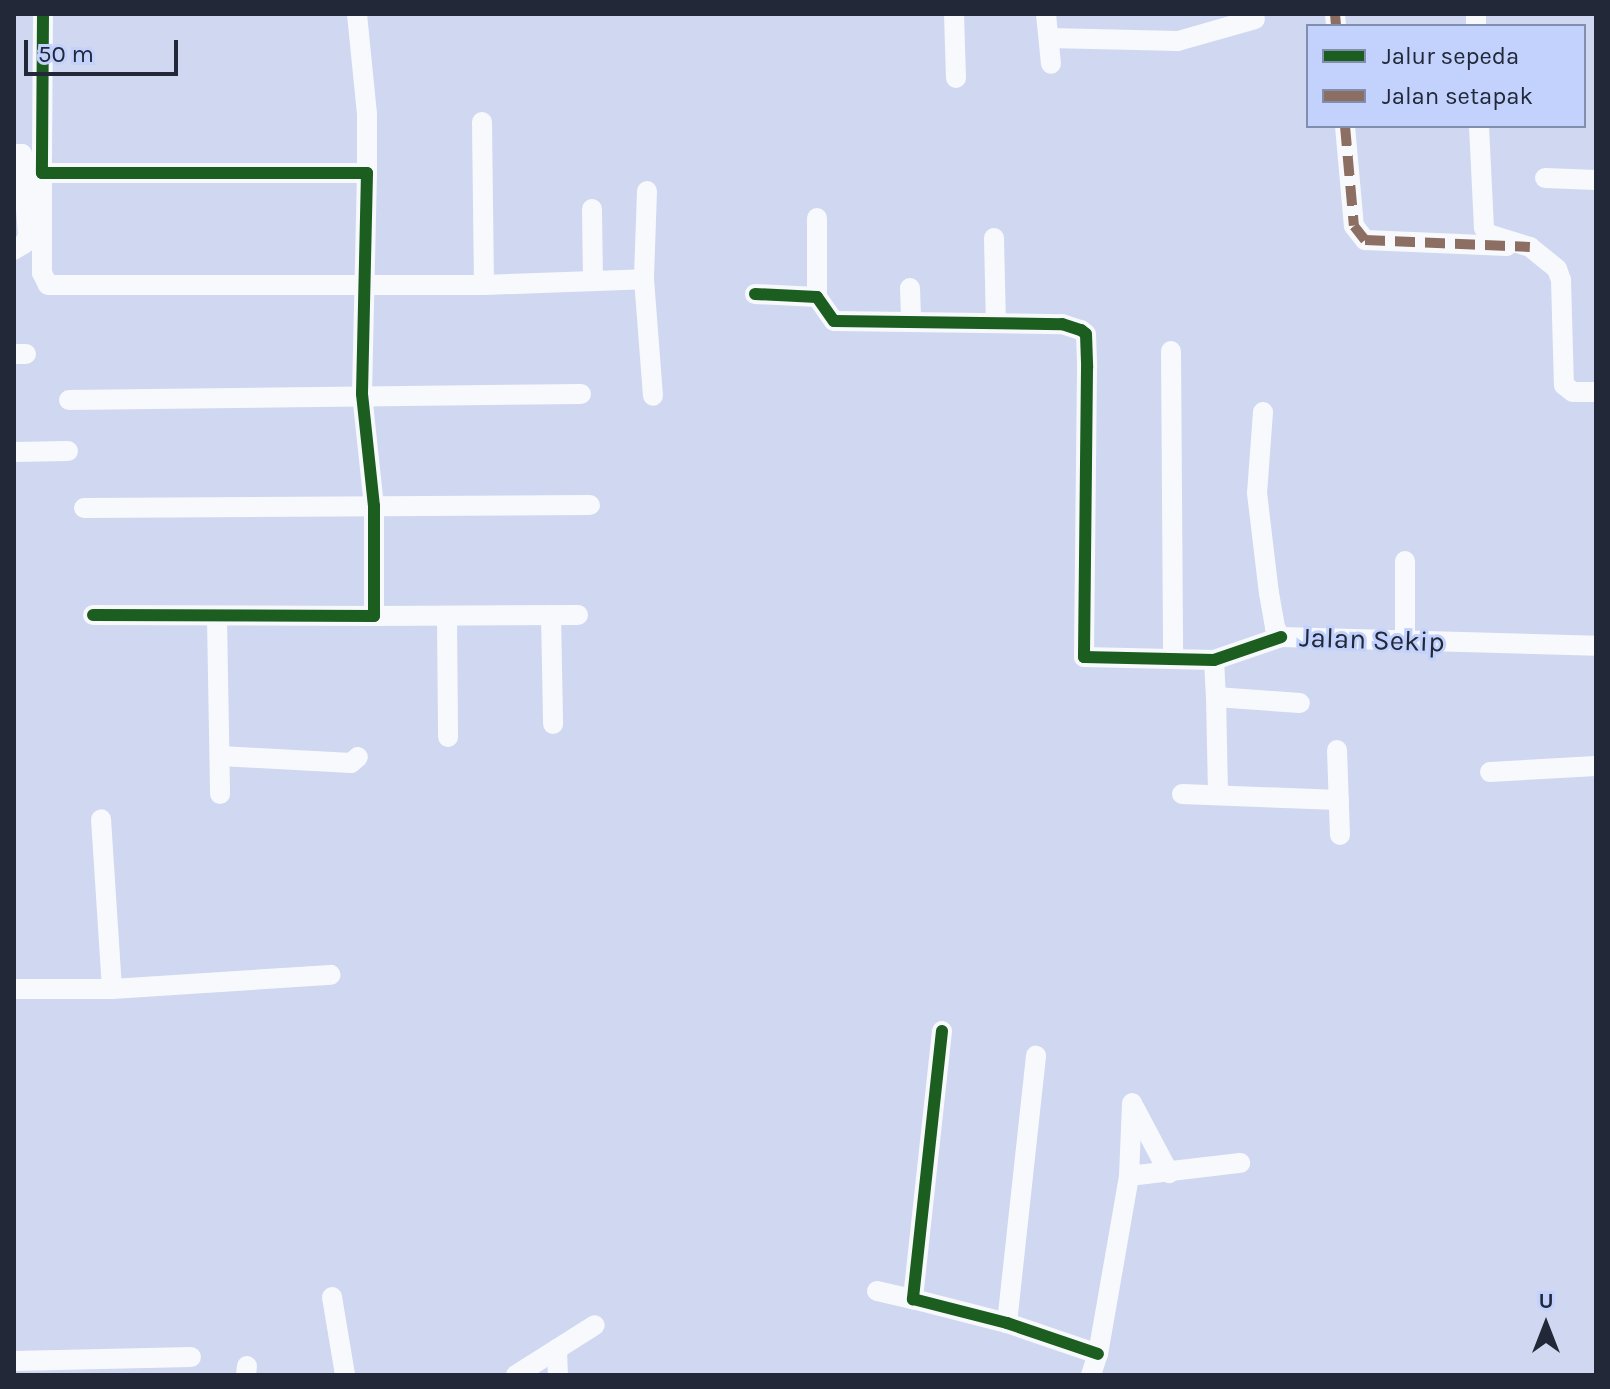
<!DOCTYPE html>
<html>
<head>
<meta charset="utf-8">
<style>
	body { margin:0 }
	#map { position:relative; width:1610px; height:1389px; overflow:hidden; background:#cfd8f0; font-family:Karla,sans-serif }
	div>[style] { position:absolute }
	.minor>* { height:20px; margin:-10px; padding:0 10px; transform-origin:10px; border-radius:10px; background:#f8f9fd }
	.quiet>* { height:10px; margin-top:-5px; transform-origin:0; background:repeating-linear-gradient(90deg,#8d6e63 0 20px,transparent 0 30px) }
	.cycleway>* { height:12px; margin:-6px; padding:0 6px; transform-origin:6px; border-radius:6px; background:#1b5e20 }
	span { translate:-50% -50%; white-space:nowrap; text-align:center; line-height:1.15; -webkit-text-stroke:6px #c2d2fd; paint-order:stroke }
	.street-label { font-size:28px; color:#222838 }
	.frame { position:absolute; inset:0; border:16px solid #222838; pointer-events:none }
	.legend { position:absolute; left:1306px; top:24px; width:280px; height:104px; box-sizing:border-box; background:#c2d2fd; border:2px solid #828eae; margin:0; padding:10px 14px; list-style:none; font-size:24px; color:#222838 }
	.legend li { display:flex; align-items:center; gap:16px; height:40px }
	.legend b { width:40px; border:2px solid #828eae }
	.north { position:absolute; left:1506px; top:1285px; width:80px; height:80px; -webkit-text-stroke:6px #c2d2fd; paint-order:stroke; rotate:0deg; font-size:22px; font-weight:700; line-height:32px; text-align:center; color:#222838 }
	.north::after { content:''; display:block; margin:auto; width:28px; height:36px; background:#222838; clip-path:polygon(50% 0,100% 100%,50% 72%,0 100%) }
	.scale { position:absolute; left:24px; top:40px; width:154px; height:36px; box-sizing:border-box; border:4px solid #222838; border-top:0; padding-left:10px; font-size:24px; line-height:28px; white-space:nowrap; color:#222838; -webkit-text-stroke:6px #c2d2fd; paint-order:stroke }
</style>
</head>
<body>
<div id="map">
	<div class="minor">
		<i style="left:43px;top:14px;width:159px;rotate:90.4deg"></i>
		<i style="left:42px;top:173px;width:325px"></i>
		<i style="left:367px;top:173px;width:221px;rotate:91.3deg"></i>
		<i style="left:362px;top:394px;width:113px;rotate:83.9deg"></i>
		<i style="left:374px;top:506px;width:110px;rotate:90deg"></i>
		<i style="left:374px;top:616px;width:281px;rotate:-179.8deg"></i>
		<i style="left:357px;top:14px;width:101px;rotate:84.3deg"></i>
		<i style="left:367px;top:115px;width:58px;rotate:90deg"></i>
		<i style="left:954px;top:14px;width:64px;rotate:88.2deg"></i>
		<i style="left:1046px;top:14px;width:50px;rotate:84.3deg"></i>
		<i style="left:1335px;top:14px;width:12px;rotate:85deg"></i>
		<i style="left:1476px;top:14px;width:12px;rotate:90deg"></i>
		<i style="left:1049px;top:38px;width:129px;rotate:1.3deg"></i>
		<i style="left:1178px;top:41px;width:80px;rotate:-15.9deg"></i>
		<i style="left:482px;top:122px;width:163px;rotate:89.3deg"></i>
		<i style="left:1345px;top:126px;width:100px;rotate:84.9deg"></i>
		<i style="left:1354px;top:226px;width:18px;rotate:52deg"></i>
		<i style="left:1365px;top:240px;width:142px;rotate:2.4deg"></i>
		<i style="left:1479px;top:126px;width:102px;rotate:87.2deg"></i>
		<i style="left:1484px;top:228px;width:7px;rotate:56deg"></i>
		<i style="left:1488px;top:234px;width:44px;rotate:17.2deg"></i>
		<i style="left:1530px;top:247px;width:35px;rotate:39deg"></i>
		<i style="left:1557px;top:269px;width:12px;rotate:70deg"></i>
		<i style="left:1561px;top:280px;width:105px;rotate:88.4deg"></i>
		<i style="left:1564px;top:385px;width:11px;rotate:38deg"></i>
		<i style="left:1573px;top:392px;width:23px"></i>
		<i style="left:14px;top:154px;width:8px"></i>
		<i style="left:22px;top:154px;width:81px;rotate:85.8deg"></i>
		<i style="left:28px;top:235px;width:9px;rotate:111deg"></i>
		<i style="left:25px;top:243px;width:13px;rotate:148deg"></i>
		<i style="left:42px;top:173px;width:100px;rotate:90deg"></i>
		<i style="left:42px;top:273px;width:13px;rotate:63deg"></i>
		<i style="left:48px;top:285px;width:436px"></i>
		<i style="left:484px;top:285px;width:160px;rotate:-2.1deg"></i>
		<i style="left:1545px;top:178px;width:51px;rotate:2.2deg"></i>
		<i style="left:647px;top:191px;width:88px;rotate:92deg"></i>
		<i style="left:644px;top:279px;width:117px;rotate:85.6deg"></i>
		<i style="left:592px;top:209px;width:71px;rotate:89.2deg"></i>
		<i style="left:817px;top:218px;width:79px;rotate:90deg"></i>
		<i style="left:994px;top:238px;width:85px;rotate:88.7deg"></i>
		<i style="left:910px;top:288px;width:34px;rotate:88deg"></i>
		<i style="left:755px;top:294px;width:62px;rotate:2.8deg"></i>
		<i style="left:817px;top:297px;width:29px;rotate:55deg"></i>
		<i style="left:834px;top:321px;width:228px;rotate:0.8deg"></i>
		<i style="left:1062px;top:324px;width:20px;rotate:18deg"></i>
		<i style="left:1081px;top:330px;width:6px;rotate:39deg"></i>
		<i style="left:1086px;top:334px;width:34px;rotate:88deg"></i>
		<i style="left:1087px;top:368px;width:289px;rotate:90.6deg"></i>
		<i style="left:1084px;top:657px;width:130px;rotate:1.3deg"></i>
		<i style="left:1214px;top:660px;width:71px;rotate:-18.9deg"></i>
		<i style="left:1171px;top:351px;width:308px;rotate:89.6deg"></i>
		<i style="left:14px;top:354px;width:12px"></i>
		<i style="left:69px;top:400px;width:512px;rotate:-0.67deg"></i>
		<i style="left:1263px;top:412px;width:81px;rotate:94.2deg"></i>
		<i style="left:1257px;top:493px;width:101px;rotate:83.2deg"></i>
		<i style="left:1269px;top:593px;width:36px;rotate:80deg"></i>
		<i style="left:1275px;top:628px;width:11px;rotate:56deg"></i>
		<i style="left:1281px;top:637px;width:315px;rotate:1.6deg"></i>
		<i style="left:14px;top:452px;width:54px;rotate:-1.1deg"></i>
		<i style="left:84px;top:508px;width:506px;rotate:-0.34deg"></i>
		<i style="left:1405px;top:561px;width:80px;rotate:90deg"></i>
		<i style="left:551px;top:615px;width:109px;rotate:88.9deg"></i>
		<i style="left:374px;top:616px;width:204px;rotate:-0.3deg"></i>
		<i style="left:447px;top:616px;width:121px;rotate:89.5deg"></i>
		<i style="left:217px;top:618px;width:176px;rotate:89deg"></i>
		<i style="left:1214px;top:660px;width:37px;rotate:87deg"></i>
		<i style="left:1216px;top:697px;width:84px;rotate:4.1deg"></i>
		<i style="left:1216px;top:697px;width:98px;rotate:88.8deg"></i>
		<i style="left:1337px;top:750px;width:85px;rotate:88deg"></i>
		<i style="left:221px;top:756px;width:130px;rotate:3.1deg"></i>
		<i style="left:351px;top:763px;width:9px;rotate:-41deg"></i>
		<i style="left:1490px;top:772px;width:106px;rotate:-3.2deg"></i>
		<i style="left:1182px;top:794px;width:157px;rotate:2.2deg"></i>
		<i style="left:14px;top:989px;width:98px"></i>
		<i style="left:112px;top:989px;width:170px;rotate:-93.7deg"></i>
		<i style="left:112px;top:989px;width:219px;rotate:-3.7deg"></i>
		<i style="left:942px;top:1031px;width:270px;rotate:96.2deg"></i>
		<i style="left:913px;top:1299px;width:97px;rotate:14.3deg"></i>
		<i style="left:1007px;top:1323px;width:96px;rotate:18.8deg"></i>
		<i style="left:1134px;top:1107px;width:75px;rotate:62.1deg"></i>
		<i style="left:1129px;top:1176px;width:112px;rotate:-6.7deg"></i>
		<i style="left:877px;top:1291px;width:37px;rotate:13deg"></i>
		<i style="left:332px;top:1297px;width:79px;rotate:80.5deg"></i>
		<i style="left:1007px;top:1323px;width:269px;rotate:-83.8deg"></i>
		<i style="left:557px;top:1349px;width:26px;rotate:88deg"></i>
		<i style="left:14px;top:1361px;width:177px;rotate:-1.3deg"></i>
		<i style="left:246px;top:1375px;width:9px;rotate:-84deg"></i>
		<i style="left:516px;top:1375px;width:93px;rotate:-32.3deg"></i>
		<i style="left:1091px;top:1375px;width:22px;rotate:-72deg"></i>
		<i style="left:1098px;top:1354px;width:181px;rotate:-80.1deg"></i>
		<i style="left:1129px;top:1176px;width:73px;rotate:-87.6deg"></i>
	</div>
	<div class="quiet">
		<i style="left:1335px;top:14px;width:12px;rotate:85deg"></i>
		<i style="left:1345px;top:126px;width:100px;rotate:84.9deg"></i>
		<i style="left:1354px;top:226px;width:18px;rotate:52deg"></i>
		<i style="left:1365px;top:240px;width:165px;rotate:2.4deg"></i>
	</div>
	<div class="cycleway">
		<i style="left:43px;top:14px;width:159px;rotate:90.4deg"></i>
		<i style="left:42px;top:173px;width:325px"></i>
		<i style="left:367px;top:173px;width:221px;rotate:91.3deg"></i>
		<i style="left:362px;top:394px;width:113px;rotate:83.9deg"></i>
		<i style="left:374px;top:506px;width:110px;rotate:90deg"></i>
		<i style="left:374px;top:616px;width:281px;rotate:-179.8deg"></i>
		<i style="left:755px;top:294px;width:62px;rotate:2.8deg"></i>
		<i style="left:817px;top:297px;width:29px;rotate:55deg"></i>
		<i style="left:834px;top:321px;width:228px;rotate:0.8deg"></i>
		<i style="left:1062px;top:324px;width:20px;rotate:18deg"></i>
		<i style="left:1081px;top:330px;width:6px;rotate:39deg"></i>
		<i style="left:1086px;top:334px;width:34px;rotate:88deg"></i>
		<i style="left:1087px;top:368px;width:289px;rotate:90.6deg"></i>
		<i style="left:1084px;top:657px;width:130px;rotate:1.3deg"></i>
		<i style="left:1214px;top:660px;width:71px;rotate:-18.9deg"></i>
		<i style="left:942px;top:1031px;width:270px;rotate:96.2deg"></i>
		<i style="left:913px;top:1299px;width:97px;rotate:14.3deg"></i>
		<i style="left:1007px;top:1323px;width:96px;rotate:18.8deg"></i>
	</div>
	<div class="street-label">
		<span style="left:1372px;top:640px;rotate:2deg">Jalan Sekip</span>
	</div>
	<div class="frame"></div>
	<ul class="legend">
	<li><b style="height:10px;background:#1b5e20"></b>Jalur sepeda</li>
	<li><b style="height:10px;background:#8d6e63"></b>Jalan setapak</li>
	</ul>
	<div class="north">U</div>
	<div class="scale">50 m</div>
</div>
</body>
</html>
